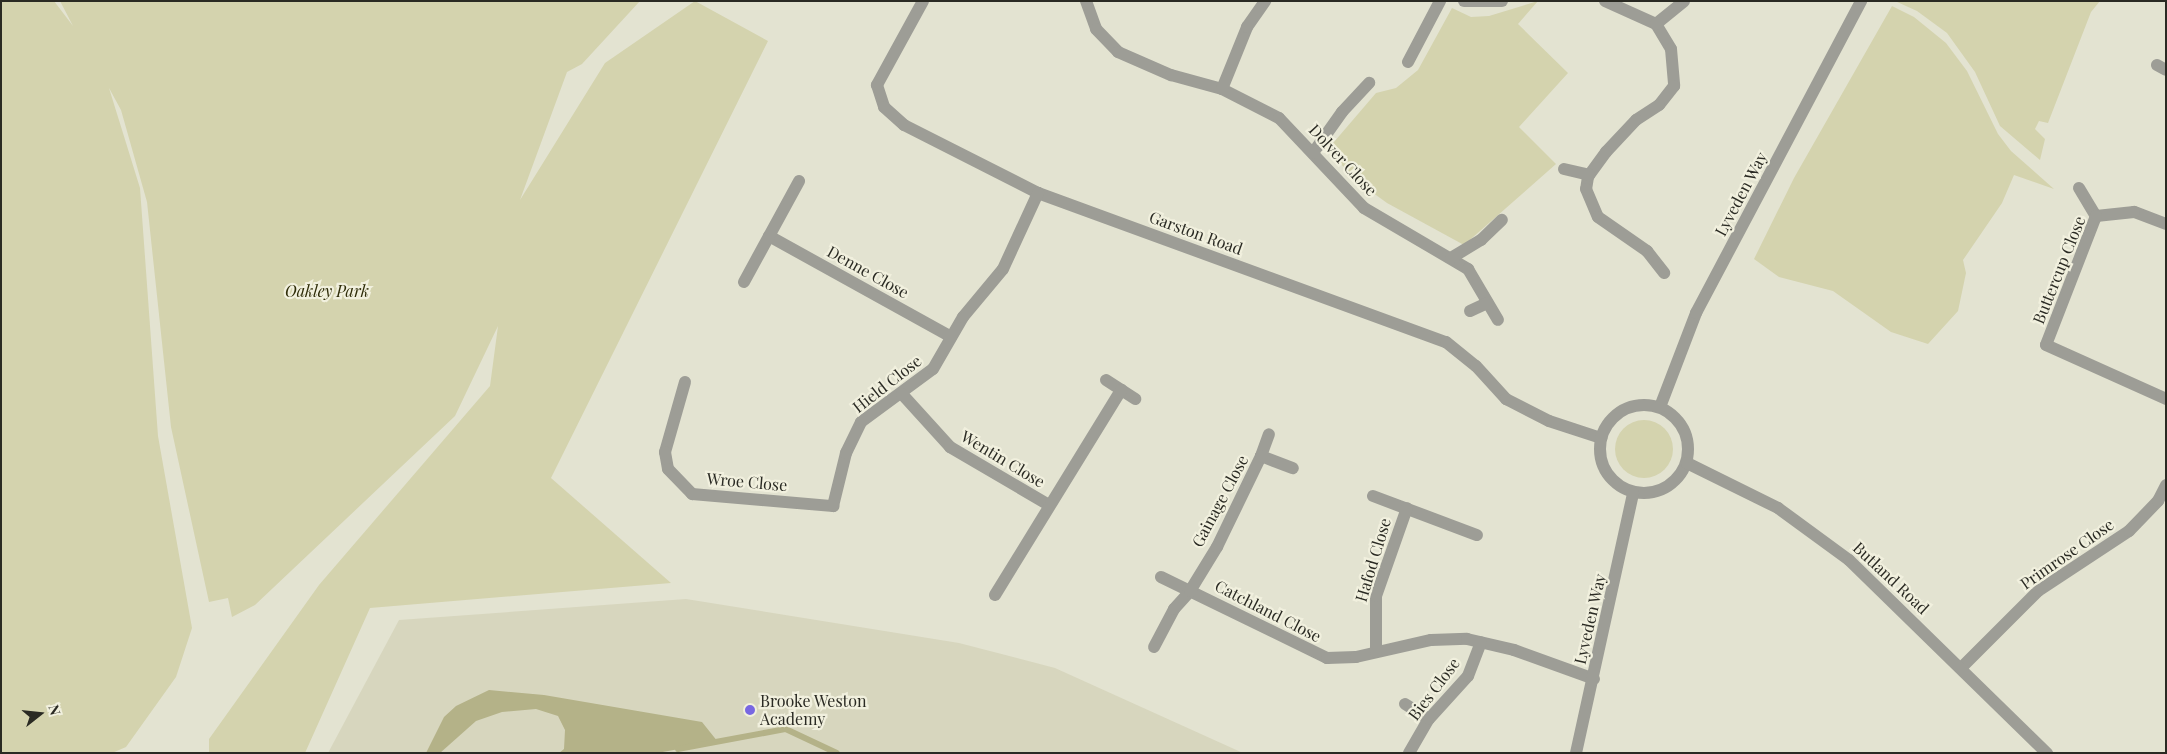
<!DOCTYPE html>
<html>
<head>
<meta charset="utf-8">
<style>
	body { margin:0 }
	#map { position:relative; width:2167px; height:754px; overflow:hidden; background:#e3e3d1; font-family:"Playfair Display",serif }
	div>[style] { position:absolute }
	.built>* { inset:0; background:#d7d6be }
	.green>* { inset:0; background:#d4d3ae }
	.round { border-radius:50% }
	.water>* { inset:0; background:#b4b288 }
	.stream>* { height:5.5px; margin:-2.75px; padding:0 2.75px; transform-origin:2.75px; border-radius:2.75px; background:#b4b288 }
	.minor>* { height:12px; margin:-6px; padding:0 6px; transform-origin:6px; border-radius:6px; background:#9d9d96 }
	.tertiary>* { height:12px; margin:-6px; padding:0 6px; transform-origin:6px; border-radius:6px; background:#9d9d96 }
	.tertiary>.ring { margin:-6px; padding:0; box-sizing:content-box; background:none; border:12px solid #9d9d96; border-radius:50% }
	.dots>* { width:14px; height:14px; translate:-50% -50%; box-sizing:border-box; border:2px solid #f1f0de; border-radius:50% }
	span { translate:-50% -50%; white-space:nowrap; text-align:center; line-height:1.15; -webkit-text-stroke:4.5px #f1f0de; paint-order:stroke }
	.street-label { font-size:16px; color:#2a2a23 }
	.park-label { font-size:16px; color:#2e2c08; font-style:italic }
	.poi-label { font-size:16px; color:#2a2a23 }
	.left { translate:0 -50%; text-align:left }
	.frame { position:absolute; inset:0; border:2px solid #2a2a23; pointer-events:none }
	.north { position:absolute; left:15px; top:689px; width:50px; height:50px; -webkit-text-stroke:4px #f1f0de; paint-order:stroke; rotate:74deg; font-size:14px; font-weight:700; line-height:20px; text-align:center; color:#2a2a23 }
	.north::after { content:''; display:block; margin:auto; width:18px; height:22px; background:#2a2a23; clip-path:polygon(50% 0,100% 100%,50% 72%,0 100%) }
</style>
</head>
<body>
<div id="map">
	<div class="built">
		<i style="clip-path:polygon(686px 599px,959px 643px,1055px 668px,1243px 753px,328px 753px,399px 620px)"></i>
	</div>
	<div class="green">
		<i style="clip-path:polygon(1px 1px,54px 1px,73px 26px,60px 1px,640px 1px,582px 64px,567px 72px,520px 200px,605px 63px,695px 1px,768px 41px,551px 478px,671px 583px,370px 608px,305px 753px,209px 753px,209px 739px,319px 585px,490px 386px,498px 326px,455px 416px,255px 605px,232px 617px,228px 598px,209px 602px,171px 427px,147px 202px,121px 110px,109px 88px,140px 188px,158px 436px,192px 628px,176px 677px,126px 747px,112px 753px,1px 753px)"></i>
		<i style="clip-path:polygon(1538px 1px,1518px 24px,1568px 73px,1519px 127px,1556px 164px,1464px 245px,1387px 203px,1354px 179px,1328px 149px,1376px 93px,1396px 88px,1418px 70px,1452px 8px,1471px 17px,1489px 16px)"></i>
		<i style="clip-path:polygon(1895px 1px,2100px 1px,2091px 12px,2048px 123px,2039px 121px,2035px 129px,2045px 139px,2040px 160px,2000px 126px,1975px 72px,1947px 33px,1917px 11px)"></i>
		<i style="clip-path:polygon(1892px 6px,1914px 17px,1946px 43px,1967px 71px,1998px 134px,2011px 151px,2054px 189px,2014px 175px,2002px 203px,1963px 260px,1966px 273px,1958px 311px,1928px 344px,1891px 332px,1833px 291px,1779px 277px,1754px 259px,1794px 178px)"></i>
		<i class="round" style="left:1615px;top:420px;width:58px;height:58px"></i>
	</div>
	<div class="water">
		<i style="clip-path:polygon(489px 690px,544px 695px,702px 722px,718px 742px,657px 753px,559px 753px,564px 749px,565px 730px,558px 716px,536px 709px,502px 712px,476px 721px,440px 753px,426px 753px,444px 717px,456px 706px)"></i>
	</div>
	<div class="stream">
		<i style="left:678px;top:749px;width:110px;rotate:-10.5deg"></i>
		<i style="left:786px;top:729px;width:56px;rotate:25.2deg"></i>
	</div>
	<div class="minor">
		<i style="left:923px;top:1px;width:96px;rotate:118.7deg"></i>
		<i style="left:877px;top:85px;width:23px;rotate:72deg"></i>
		<i style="left:884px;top:107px;width:27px;rotate:42deg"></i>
		<i style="left:904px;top:125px;width:150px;rotate:26.9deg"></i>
		<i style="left:1038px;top:193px;width:434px;rotate:20.1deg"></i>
		<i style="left:1446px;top:342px;width:38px;rotate:39deg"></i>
		<i style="left:1476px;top:366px;width:45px;rotate:47.7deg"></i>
		<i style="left:1506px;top:399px;width:48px;rotate:27.1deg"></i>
		<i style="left:1549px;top:421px;width:55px;rotate:18.1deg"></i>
		<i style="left:1086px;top:1px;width:30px;rotate:70deg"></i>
		<i style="left:1096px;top:29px;width:32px;rotate:46deg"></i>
		<i style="left:1118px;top:52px;width:58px;rotate:23.5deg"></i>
		<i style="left:1171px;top:75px;width:53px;rotate:15.4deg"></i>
		<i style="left:1222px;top:89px;width:64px;rotate:27deg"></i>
		<i style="left:1279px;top:118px;width:124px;rotate:46.6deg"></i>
		<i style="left:1364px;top:208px;width:121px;rotate:30.4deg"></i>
		<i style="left:1468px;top:269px;width:59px;rotate:59.5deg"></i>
		<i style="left:1464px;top:1px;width:38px"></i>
		<i style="left:1605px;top:1px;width:56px;rotate:24.3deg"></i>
		<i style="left:1656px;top:24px;width:29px;rotate:59deg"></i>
		<i style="left:1671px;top:49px;width:37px;rotate:85deg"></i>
		<i style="left:1674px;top:86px;width:24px;rotate:128deg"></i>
		<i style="left:1659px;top:105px;width:27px;rotate:147deg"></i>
		<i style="left:1636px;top:120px;width:44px;rotate:133.2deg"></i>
		<i style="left:1606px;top:152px;width:31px;rotate:126deg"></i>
		<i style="left:1588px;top:177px;width:12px;rotate:99deg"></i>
		<i style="left:1586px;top:189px;width:30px;rotate:67deg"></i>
		<i style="left:1598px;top:217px;width:60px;rotate:34.8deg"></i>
		<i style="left:1647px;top:251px;width:28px;rotate:52deg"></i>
		<i style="left:1656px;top:24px;width:36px;rotate:-39deg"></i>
		<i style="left:1408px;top:62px;width:69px;rotate:-62.3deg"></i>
		<i style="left:2157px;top:65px;width:10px;rotate:29deg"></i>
		<i style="left:1222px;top:89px;width:67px;rotate:-68deg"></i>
		<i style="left:1247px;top:27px;width:32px;rotate:-55deg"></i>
		<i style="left:1313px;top:153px;width:50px;rotate:-54.7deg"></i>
		<i style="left:1342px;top:112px;width:40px;rotate:-47deg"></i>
		<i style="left:1564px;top:169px;width:26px;rotate:13deg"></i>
		<i style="left:2079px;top:188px;width:33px;rotate:59deg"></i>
		<i style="left:2166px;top:224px;width:34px;rotate:-159deg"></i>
		<i style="left:2134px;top:212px;width:38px;rotate:174deg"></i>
		<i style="left:2096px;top:216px;width:138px;rotate:111.2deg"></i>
		<i style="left:2046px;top:345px;width:132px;rotate:24.2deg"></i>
		<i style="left:769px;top:236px;width:208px;rotate:29deg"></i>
		<i style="left:1451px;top:258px;width:35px;rotate:-31deg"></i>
		<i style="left:1481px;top:240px;width:29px;rotate:-44deg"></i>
		<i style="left:744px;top:282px;width:115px;rotate:-61.4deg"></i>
		<i style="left:1470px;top:311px;width:19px;rotate:-25deg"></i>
		<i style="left:1106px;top:380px;width:35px;rotate:33deg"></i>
		<i style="left:685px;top:382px;width:73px;rotate:105.9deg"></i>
		<i style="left:665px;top:452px;width:17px;rotate:80deg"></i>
		<i style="left:668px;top:469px;width:35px;rotate:46deg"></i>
		<i style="left:692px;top:494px;width:142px;rotate:4.9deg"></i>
		<i style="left:833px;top:506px;width:55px;rotate:-76.2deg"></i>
		<i style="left:846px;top:453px;width:34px;rotate:-64deg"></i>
		<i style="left:861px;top:422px;width:89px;rotate:-36.4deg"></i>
		<i style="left:933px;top:369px;width:60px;rotate:-60deg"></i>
		<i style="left:963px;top:317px;width:62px;rotate:-50.2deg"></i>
		<i style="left:1003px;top:269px;width:84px;rotate:-65.3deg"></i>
		<i style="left:902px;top:394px;width:72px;rotate:47.8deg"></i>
		<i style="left:950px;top:447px;width:115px;rotate:30.4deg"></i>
		<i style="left:1261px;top:456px;width:23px;rotate:-70deg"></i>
		<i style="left:1373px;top:496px;width:111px;rotate:20.6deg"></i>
		<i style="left:1161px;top:577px;width:185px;rotate:26deg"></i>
		<i style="left:1327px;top:658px;width:29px;rotate:-2deg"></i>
		<i style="left:1356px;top:657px;width:77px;rotate:-12.8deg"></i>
		<i style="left:1431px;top:640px;width:36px;rotate:-2deg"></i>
		<i style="left:1467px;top:639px;width:48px;rotate:13.2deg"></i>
		<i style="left:1514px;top:650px;width:85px;rotate:19.9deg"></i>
		<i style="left:995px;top:595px;width:241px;rotate:-58.4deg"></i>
		<i style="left:1154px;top:647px;width:43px;rotate:-62.2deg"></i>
		<i style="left:1174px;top:609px;width:24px;rotate:-48deg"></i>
		<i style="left:1190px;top:591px;width:52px;rotate:-58.5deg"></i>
		<i style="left:1217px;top:547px;width:101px;rotate:-64.2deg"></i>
		<i style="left:1261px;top:456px;width:34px;rotate:21deg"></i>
		<i style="left:1376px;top:652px;width:56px;rotate:-90deg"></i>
		<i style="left:1376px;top:596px;width:93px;rotate:-70.6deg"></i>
		<i style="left:1961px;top:668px;width:109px;rotate:-45deg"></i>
		<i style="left:2038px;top:591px;width:109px;rotate:-33.4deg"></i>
		<i style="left:2129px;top:531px;width:42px;rotate:-46deg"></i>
		<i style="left:2158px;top:501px;width:18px;rotate:-63deg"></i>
		<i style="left:1405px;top:704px;width:28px;rotate:32deg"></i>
		<i style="left:1409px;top:753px;width:39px;rotate:-60deg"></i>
		<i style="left:1429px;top:719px;width:58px;rotate:-47.8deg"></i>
		<i style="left:1468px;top:676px;width:36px;rotate:-69deg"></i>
	</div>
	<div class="tertiary">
		<i class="ring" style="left:1600px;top:405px;width:76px;height:76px"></i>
		<i style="left:1660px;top:407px;width:101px;rotate:-69deg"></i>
		<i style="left:1696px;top:313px;width:353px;rotate:-62.1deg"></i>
		<i style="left:1687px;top:463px;width:102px;rotate:26.3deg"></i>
		<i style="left:1778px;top:508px;width:88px;rotate:36.2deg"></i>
		<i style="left:1849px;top:560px;width:277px;rotate:44.3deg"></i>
		<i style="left:1576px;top:753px;width:266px;rotate:-77.6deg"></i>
	</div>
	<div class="dots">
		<i style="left:750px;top:710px;background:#7867e2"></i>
	</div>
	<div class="street-label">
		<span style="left:1343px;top:160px;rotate:47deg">Dolver Close</span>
		<span style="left:1741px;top:194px;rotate:-62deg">Lyveden Way</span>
		<span style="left:1196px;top:233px;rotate:20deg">Garston Road</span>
		<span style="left:2059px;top:270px;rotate:-68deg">Buttercup Close</span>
		<span style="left:868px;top:272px;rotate:29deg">Denne Close</span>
		<span style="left:887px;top:384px;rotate:-38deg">Hield Close</span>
		<span style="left:1003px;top:459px;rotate:31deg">Wentin Close</span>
		<span style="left:747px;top:482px;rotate:5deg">Wroe Close</span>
		<span style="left:1220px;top:501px;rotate:-62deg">Gainage Close</span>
		<span style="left:2067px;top:554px;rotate:-35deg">Primrose Close</span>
		<span style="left:1373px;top:560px;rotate:-73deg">Hafod Close</span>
		<span style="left:1891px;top:578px;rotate:43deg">Butland Road</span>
		<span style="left:1268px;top:611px;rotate:27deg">Catchland Close</span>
		<span style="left:1590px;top:619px;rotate:-77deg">Lyveden Way</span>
		<span style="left:1434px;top:689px;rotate:-53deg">Bies Close</span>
	</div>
	<div class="park-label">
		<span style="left:327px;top:291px">Oakley Park</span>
	</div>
	<div class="poi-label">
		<span class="left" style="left:760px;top:710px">Brooke Weston<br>Academy</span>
	</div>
	<div class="frame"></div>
	<div class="north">N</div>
</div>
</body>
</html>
